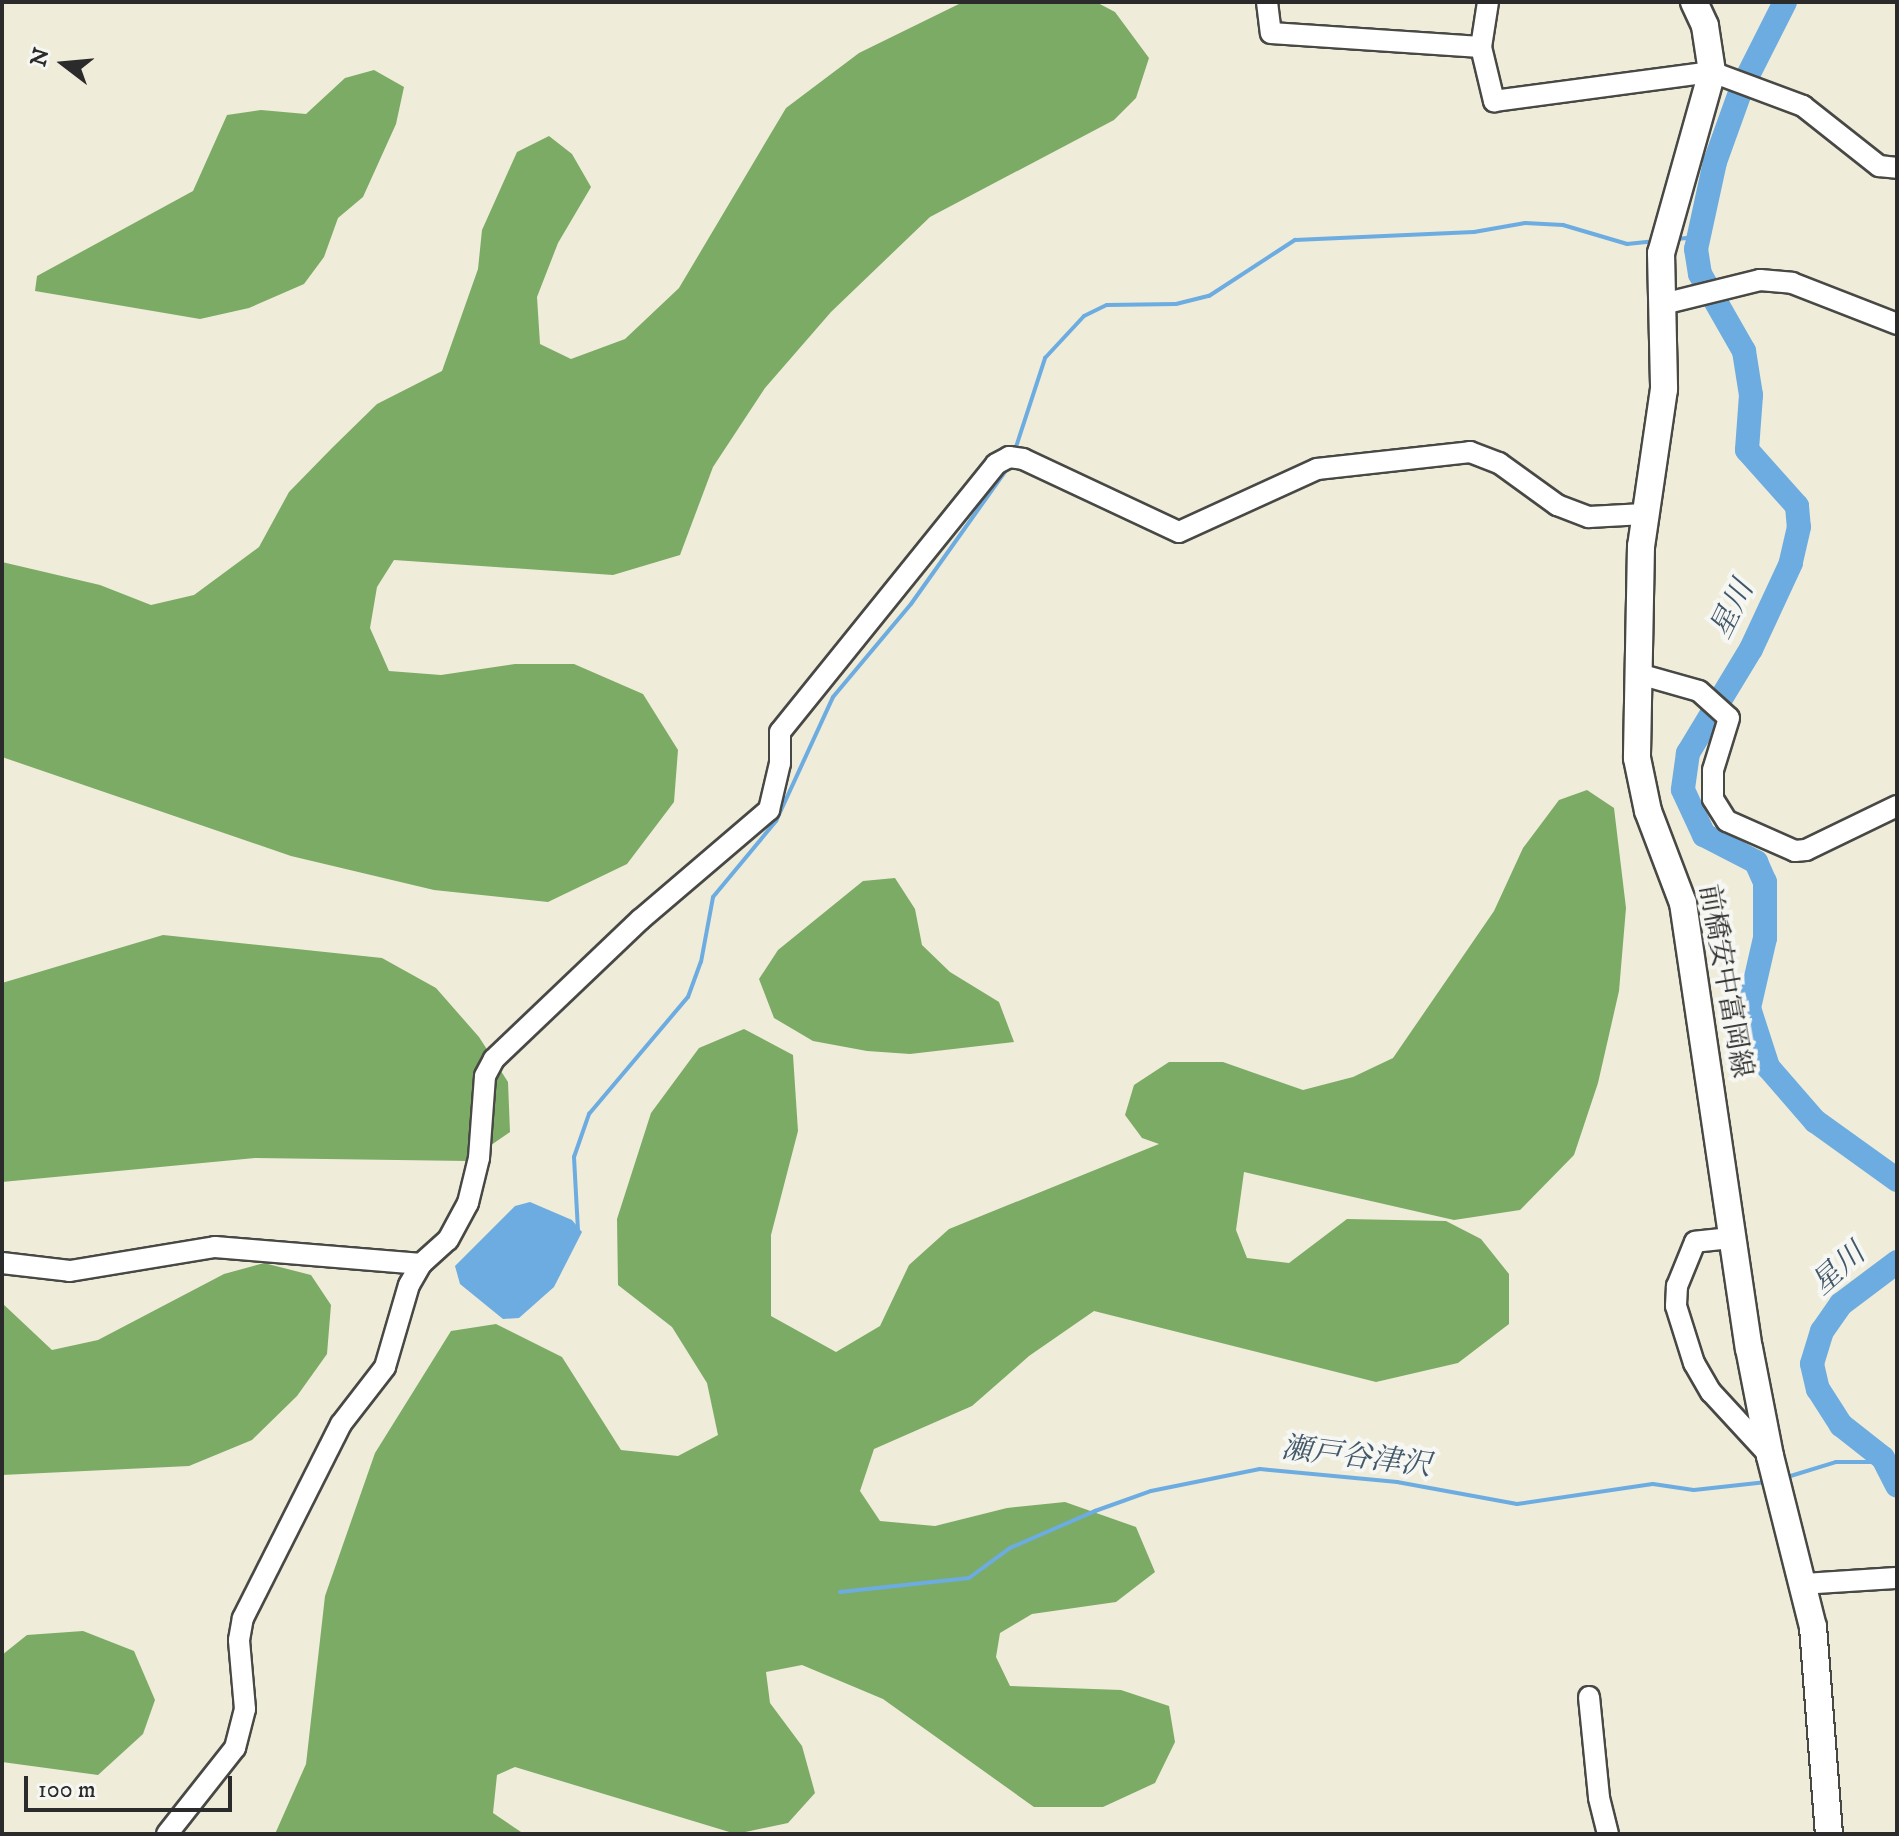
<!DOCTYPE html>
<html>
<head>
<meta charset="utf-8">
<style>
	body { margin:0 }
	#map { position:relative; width:1899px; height:1836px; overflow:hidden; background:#efecda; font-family:"IM FELL DW Pica","Noto Serif JP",serif }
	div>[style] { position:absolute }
	.forest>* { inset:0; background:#7cab65 }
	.water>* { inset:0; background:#6dace0 }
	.stream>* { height:4px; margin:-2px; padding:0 2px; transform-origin:2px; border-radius:2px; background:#6dace0 }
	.river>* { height:24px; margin:-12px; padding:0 12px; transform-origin:12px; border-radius:12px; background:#6dace0 }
	.roads { filter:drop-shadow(2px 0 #484845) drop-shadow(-2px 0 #484845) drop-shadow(0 2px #484845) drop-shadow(0 -2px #484845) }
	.minor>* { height:20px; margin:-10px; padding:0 10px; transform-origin:10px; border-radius:10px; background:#fff }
	.major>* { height:26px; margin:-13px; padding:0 13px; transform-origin:13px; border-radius:13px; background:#fff }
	span { translate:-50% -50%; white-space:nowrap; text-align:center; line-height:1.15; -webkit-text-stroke:8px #f6f6f2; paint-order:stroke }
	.street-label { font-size:28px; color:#2b2b2b }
	.water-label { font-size:30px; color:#42586a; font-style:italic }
	.frame { position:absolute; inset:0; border:4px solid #2b2b2b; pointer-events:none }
	.north { position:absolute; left:24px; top:24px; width:80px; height:80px; -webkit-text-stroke:6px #f6f6f2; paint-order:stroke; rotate:286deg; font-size:22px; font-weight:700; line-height:32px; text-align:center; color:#2b2b2b }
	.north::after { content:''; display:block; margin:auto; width:28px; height:36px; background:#2b2b2b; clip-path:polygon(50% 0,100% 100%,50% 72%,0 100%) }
	.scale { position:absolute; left:24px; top:1776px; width:208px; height:36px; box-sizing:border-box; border:4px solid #2b2b2b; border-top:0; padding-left:10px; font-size:24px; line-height:28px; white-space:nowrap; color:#2b2b2b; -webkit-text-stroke:6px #f6f6f2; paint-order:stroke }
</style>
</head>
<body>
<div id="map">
	<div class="forest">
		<i style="clip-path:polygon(963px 2px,1096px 2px,1115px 12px,1149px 58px,1136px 98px,1114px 120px,930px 217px,831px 312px,765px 388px,713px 467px,680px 555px,613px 575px,394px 560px,377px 587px,370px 628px,389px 671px,441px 675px,515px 664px,574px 664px,643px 694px,678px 750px,674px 802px,627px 864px,548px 902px,434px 890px,291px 856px,2px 757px,2px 562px,100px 585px,151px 605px,194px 595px,259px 547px,289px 492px,332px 448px,377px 404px,442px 371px,478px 269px,482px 230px,517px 152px,549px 136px,572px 154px,591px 187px,558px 243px,537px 297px,540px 344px,571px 359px,625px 339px,679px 288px,786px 108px,859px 53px)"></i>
		<i style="clip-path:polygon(374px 70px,404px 87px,396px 124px,363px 197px,338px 218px,324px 257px,304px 284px,249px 308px,200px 319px,35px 291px,37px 276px,193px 191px,227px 115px,261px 110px,306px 114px,345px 78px)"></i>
		<i style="clip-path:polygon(1587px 790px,1614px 808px,1626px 908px,1619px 991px,1598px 1083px,1574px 1155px,1520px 1210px,1454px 1220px,1244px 1172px,1236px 1230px,1247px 1258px,1289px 1263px,1347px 1219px,1446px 1221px,1481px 1239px,1509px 1274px,1509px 1324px,1458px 1363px,1376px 1382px,1094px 1311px,1029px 1356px,972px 1406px,874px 1449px,860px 1491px,880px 1521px,935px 1526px,1007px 1508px,1065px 1502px,1136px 1527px,1155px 1572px,1116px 1602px,1032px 1614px,1000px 1633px,996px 1657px,1010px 1686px,1121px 1690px,1169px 1706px,1175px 1742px,1155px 1783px,1103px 1807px,1034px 1807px,883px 1699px,802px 1665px,766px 1672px,770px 1703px,802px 1746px,815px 1793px,788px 1823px,736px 1834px,515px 1767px,497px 1775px,493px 1813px,524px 1834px,275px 1834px,306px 1764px,325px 1596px,375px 1453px,451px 1331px,496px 1324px,562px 1357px,621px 1450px,678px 1456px,718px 1435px,707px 1383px,672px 1327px,618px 1285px,617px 1219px,651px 1113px,699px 1048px,744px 1029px,793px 1055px,798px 1131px,771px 1235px,771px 1316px,836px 1352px,880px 1326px,909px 1265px,949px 1229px,1159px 1144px,1142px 1138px,1125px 1115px,1134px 1085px,1169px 1062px,1223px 1062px,1303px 1090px,1353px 1077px,1393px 1058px,1494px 911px,1523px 848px,1559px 800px)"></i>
		<i style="clip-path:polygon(895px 878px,915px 909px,922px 945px,950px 972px,999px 1002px,1014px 1042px,910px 1054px,867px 1051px,813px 1041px,774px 1018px,759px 979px,778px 950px,863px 881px)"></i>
		<i style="clip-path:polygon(163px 935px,382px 958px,436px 988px,479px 1037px,508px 1082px,510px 1132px,468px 1161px,255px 1158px,2px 1182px,2px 983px)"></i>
		<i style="clip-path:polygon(264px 1263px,311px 1275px,331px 1305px,327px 1354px,297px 1396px,252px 1440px,189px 1466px,2px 1475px,2px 1303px,52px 1350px,98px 1340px,224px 1274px)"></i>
		<i style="clip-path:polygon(83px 1631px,134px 1651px,155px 1700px,143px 1734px,98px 1775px,2px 1762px,2px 1655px,27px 1635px)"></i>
	</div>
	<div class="water">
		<i style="clip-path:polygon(530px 1202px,572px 1220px,582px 1232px,554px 1287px,519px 1318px,503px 1319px,460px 1284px,455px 1266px,515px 1206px)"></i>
	</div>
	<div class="stream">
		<i style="left:1677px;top:239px;width:19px;rotate:-6deg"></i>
		<i style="left:1015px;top:450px;width:97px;rotate:-71.9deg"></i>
		<i style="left:1045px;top:358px;width:57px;rotate:-47.1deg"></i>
		<i style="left:1084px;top:316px;width:25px;rotate:-26deg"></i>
		<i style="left:1107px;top:305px;width:69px;rotate:-0.8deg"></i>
		<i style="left:1176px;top:304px;width:34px;rotate:-14deg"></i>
		<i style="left:1209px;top:296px;width:103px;rotate:-33.1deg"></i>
		<i style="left:1295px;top:240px;width:179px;rotate:-2.6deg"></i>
		<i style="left:1474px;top:232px;width:52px;rotate:-10deg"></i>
		<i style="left:1525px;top:223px;width:38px;rotate:3deg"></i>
		<i style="left:1563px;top:225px;width:67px;rotate:16.5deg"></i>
		<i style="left:1627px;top:244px;width:29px;rotate:-6deg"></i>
		<i style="left:578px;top:1231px;width:74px;rotate:-93.1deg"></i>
		<i style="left:574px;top:1157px;width:46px;rotate:-70.8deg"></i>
		<i style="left:589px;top:1114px;width:153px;rotate:-49.8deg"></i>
		<i style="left:688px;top:997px;width:37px;rotate:-70deg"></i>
		<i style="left:701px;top:962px;width:66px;rotate:-79.5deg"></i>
		<i style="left:713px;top:897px;width:99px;rotate:-50.3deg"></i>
		<i style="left:776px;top:821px;width:136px;rotate:-65.3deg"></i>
		<i style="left:833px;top:697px;width:121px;rotate:-50deg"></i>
		<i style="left:911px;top:604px;width:169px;rotate:-54.6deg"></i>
		<i style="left:1784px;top:1478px;width:54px;rotate:-17.1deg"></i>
		<i style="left:1836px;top:1462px;width:49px"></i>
		<i style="left:840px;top:1592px;width:130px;rotate:-6.2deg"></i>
		<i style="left:969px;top:1578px;width:51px;rotate:-36.2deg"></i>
		<i style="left:1010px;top:1548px;width:93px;rotate:-23.5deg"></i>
		<i style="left:1095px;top:1511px;width:59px;rotate:-19.7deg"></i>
		<i style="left:1151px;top:1491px;width:111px;rotate:-11.4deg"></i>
		<i style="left:1260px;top:1469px;width:138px;rotate:5.4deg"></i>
		<i style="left:1397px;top:1482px;width:122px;rotate:10.4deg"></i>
		<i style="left:1517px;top:1504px;width:137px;rotate:-8.4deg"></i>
		<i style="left:1653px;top:1484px;width:41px;rotate:8.3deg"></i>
		<i style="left:1694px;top:1490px;width:73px;rotate:-6.3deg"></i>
	</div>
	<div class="river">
		<i style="left:1785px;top:2px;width:95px;rotate:116.8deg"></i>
		<i style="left:1742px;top:87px;width:80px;rotate:109.8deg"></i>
		<i style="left:1715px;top:162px;width:89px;rotate:102.3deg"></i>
		<i style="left:1696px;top:249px;width:25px;rotate:81deg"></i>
		<i style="left:1700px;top:274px;width:89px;rotate:60.3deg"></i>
		<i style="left:1744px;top:351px;width:45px;rotate:81deg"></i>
		<i style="left:1751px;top:395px;width:55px;rotate:94.2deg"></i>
		<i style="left:1747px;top:450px;width:75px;rotate:48.2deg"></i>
		<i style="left:1797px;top:506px;width:21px;rotate:85deg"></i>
		<i style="left:1799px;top:527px;width:37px;rotate:103deg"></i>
		<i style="left:1791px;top:563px;width:95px;rotate:114.9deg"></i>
		<i style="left:1751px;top:649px;width:122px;rotate:121.2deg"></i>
		<i style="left:1688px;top:753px;width:37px;rotate:98deg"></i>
		<i style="left:1683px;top:790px;width:50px;rotate:65deg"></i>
		<i style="left:1704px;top:835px;width:59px;rotate:27.4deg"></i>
		<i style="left:1756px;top:862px;width:22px;rotate:66deg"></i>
		<i style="left:1765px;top:882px;width:56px;rotate:90deg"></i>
		<i style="left:1765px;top:938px;width:72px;rotate:102.9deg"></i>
		<i style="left:1749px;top:1008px;width:62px;rotate:72.1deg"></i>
		<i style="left:1768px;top:1067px;width:72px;rotate:49deg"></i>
		<i style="left:1815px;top:1121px;width:101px;rotate:35.7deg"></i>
		<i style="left:1897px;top:1262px;width:70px;rotate:143.1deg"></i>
		<i style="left:1841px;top:1304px;width:33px;rotate:125deg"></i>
		<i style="left:1822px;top:1331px;width:34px;rotate:107deg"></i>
		<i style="left:1812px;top:1364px;width:26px;rotate:77deg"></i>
		<i style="left:1818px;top:1389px;width:43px;rotate:57.4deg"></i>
		<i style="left:1841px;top:1425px;width:53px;rotate:38.2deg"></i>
		<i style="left:1883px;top:1458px;width:31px;rotate:63deg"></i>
	</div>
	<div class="roads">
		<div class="minor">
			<i style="left:1267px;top:2px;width:31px;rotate:83deg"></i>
			<i style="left:1271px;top:33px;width:210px;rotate:3.8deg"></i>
			<i style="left:1488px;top:2px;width:46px;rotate:98.8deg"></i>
			<i style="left:1481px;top:47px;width:56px;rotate:76.5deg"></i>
			<i style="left:1494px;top:101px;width:220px;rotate:-7.6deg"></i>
			<i style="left:1712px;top:72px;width:97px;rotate:20.5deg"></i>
			<i style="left:1803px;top:106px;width:97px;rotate:38.3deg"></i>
			<i style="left:1879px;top:166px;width:18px;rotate:6deg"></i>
			<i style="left:1663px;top:304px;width:100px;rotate:-13.9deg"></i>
			<i style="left:1760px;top:280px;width:32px;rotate:5deg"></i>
			<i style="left:1792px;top:283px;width:113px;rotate:21.3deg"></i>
			<i style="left:1639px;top:674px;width:62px;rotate:15.8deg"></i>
			<i style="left:1699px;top:691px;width:40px;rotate:42deg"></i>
			<i style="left:1729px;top:718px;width:54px;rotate:107.1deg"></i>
			<i style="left:1713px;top:770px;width:29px;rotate:90deg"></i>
			<i style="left:1713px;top:799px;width:26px;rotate:58deg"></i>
			<i style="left:1727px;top:821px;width:74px;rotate:23.8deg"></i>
			<i style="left:1795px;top:851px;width:11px;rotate:-5deg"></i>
			<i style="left:1806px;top:850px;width:101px;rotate:-25.8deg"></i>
			<i style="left:1731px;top:1238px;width:36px;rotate:174deg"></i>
			<i style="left:1695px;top:1242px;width:48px;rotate:112.2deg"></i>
			<i style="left:1677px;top:1286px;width:20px;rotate:93deg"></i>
			<i style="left:1676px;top:1306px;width:60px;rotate:72.5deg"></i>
			<i style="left:1694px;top:1363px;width:34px;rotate:60deg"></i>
			<i style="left:1711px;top:1392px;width:87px;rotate:47.3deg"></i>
			<i style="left:2px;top:1263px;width:68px;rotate:6.7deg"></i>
			<i style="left:70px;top:1271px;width:147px;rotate:-9.4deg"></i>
			<i style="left:215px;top:1247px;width:207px;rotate:4.7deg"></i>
			<i style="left:1803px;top:1584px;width:94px;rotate:-3.7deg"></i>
			<i style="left:1589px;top:1697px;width:101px;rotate:84.3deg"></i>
			<i style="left:1599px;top:1798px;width:37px;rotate:76deg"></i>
			<i style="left:167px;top:1834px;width:110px;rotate:-51.7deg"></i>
			<i style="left:235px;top:1748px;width:40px;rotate:-75.6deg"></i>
			<i style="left:245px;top:1709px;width:69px;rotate:-95deg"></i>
			<i style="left:239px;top:1640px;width:22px;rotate:-80deg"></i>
			<i style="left:243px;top:1618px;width:217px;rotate:-63.2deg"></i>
			<i style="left:341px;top:1424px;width:72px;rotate:-52.3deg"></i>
			<i style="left:385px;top:1367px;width:85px;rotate:-73.7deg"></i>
			<i style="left:409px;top:1285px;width:24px;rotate:-60deg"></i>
			<i style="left:421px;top:1264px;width:36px;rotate:-42deg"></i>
			<i style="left:448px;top:1240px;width:42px;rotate:-61.6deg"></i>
			<i style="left:468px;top:1203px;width:46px;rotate:-76.3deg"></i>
			<i style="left:479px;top:1158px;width:82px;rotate:-85.8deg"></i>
			<i style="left:485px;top:1076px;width:19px;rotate:-62deg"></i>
			<i style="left:494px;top:1059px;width:202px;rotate:-43.6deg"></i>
			<i style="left:640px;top:920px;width:170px;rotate:-40.5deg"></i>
			<i style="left:769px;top:810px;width:48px;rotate:-76.8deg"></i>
			<i style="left:780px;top:763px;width:31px;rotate:-90deg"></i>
			<i style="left:780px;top:732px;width:344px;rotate:-51.1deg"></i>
			<i style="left:996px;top:464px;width:15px;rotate:-28deg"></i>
			<i style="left:1009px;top:457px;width:14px;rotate:8deg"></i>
			<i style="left:1023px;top:459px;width:172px;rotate:25.1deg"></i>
			<i style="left:1179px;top:532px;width:152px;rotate:-24.5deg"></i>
			<i style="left:1317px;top:469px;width:154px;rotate:-6.3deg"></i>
			<i style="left:1470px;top:452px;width:31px;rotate:21deg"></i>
			<i style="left:1499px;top:463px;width:72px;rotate:35.9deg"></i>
			<i style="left:1557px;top:505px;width:34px;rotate:21deg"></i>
			<i style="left:1589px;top:517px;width:55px;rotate:-3.1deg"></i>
		</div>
		<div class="major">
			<i style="left:1694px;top:2px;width:26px;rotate:65deg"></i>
			<i style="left:1705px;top:26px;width:47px;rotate:81.3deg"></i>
			<i style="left:1712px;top:72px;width:188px;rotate:105.7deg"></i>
			<i style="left:1661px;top:253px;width:136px;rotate:88.7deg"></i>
			<i style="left:1664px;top:389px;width:159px;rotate:98.3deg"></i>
			<i style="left:1641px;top:546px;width:212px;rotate:91.1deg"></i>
			<i style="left:1637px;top:758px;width:54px;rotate:78.3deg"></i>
			<i style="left:1648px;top:811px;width:98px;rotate:69.2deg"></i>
			<i style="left:1683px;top:903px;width:450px;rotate:81.6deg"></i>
			<i style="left:1749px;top:1348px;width:110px;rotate:79deg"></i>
			<i style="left:1770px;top:1456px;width:176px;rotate:75.9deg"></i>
			<i style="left:1813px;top:1627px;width:208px;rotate:85.6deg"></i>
		</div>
	</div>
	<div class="street-label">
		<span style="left:1725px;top:981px;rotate:80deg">前橋安中富岡線</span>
	</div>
	<div class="water-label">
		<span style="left:1733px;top:610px;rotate:-64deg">星川</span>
		<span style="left:1839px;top:1270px;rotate:-42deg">星川</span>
		<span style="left:1356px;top:1458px;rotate:7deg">瀬戸谷津沢</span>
	</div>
	<div class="frame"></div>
	<div class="north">N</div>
	<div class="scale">100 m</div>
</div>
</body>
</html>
